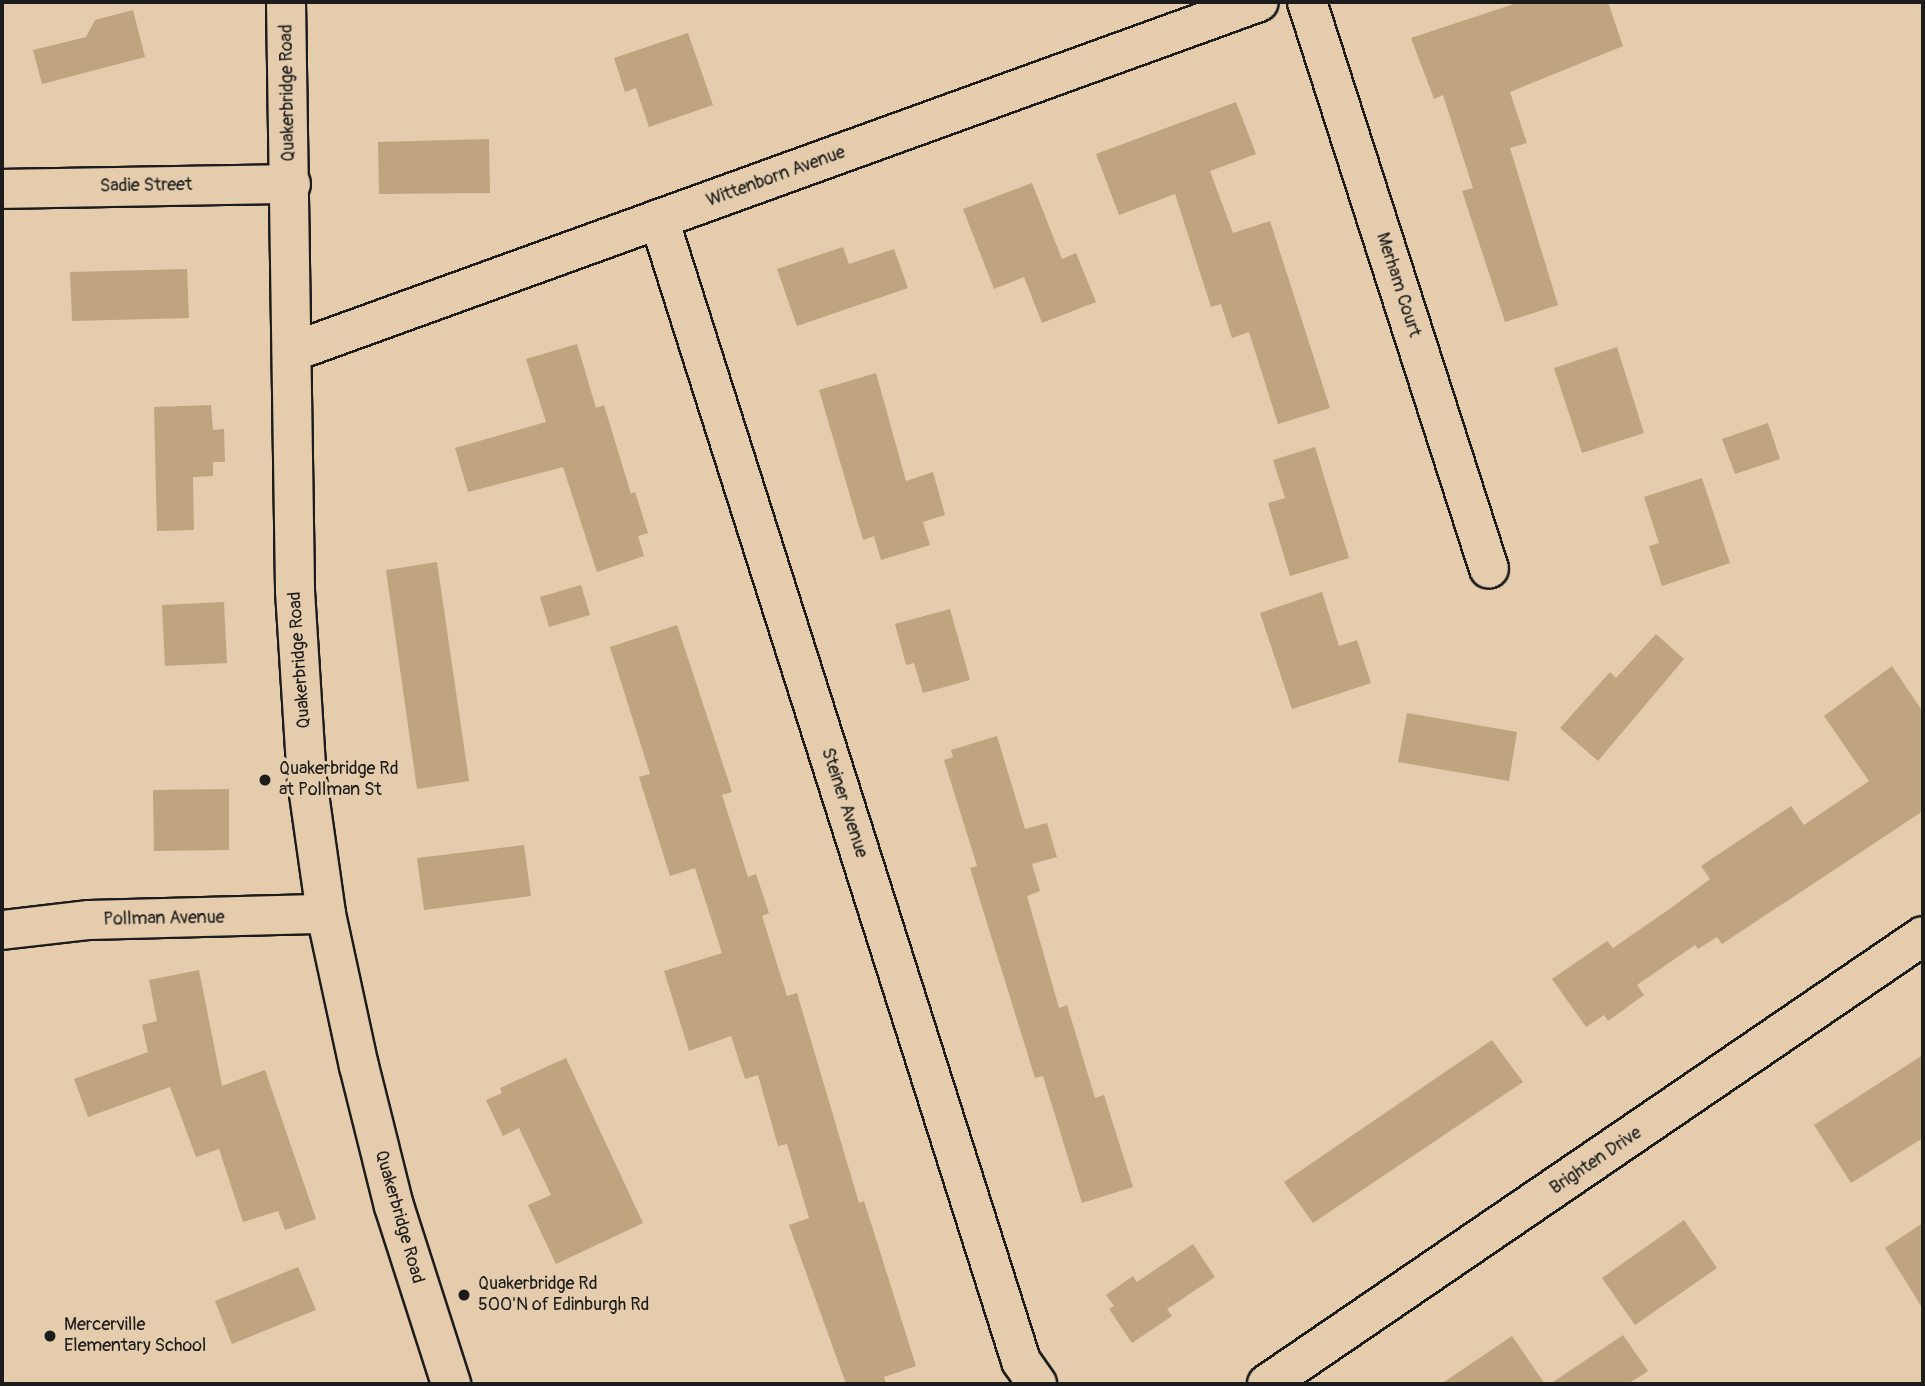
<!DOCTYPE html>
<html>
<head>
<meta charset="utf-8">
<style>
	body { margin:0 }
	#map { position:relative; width:1925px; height:1386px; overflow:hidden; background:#e4ccac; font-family:Pangolin,sans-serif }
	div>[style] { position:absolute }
	.building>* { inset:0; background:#bfa47f }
	.roads { filter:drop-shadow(2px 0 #1c1c1c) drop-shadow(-2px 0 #1c1c1c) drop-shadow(0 2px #1c1c1c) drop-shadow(0 -2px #1c1c1c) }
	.street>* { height:38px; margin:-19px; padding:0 19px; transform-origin:19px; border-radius:19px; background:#e4ccac }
	.primary>* { height:38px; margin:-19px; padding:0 19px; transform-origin:19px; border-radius:19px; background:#e4ccac }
	.dots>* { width:19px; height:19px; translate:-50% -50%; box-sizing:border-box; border:4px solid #e4ccac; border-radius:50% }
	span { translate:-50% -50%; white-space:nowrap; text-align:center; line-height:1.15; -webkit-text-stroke:6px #e4ccac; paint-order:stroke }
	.street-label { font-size:18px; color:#1c1c1c }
	.poi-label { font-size:18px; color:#1c1c1c }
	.left { translate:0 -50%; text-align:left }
	.frame { position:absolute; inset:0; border:4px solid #1c1c1c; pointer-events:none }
</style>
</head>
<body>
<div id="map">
	<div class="building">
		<i style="clip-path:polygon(1520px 2px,1608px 2px,1623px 46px,1510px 92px,1527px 143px,1510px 148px,1558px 305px,1505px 322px,1462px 191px,1473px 188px,1443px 95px,1434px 99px,1411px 38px)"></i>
		<i style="clip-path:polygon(133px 10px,145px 57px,42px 84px,33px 50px,86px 37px,95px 20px)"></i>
		<i style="clip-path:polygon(688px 33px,713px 105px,649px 127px,636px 88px,625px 92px,614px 58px)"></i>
		<i style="clip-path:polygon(1236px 102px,1256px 154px,1210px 171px,1233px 233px,1270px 221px,1330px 408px,1278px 424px,1249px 332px,1232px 338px,1221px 304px,1211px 307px,1175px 194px,1119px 215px,1096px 154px)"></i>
		<i style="clip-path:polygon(489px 139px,490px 193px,379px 194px,378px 142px)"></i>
		<i style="clip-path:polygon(1032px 183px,1062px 259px,1076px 253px,1096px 302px,1042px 323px,1024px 277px,994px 289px,963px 209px)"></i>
		<i style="clip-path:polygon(843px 247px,849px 264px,894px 249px,908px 288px,797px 326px,777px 269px)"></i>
		<i style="clip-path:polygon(187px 269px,189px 318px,72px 321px,70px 272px)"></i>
		<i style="clip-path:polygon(577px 344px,596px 408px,604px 405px,631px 494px,635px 492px,648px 533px,638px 536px,644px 556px,597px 572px,563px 467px,468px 492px,455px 448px,546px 422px,526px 359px)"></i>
		<i style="clip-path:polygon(1617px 347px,1644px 433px,1582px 453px,1554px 368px)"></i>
		<i style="clip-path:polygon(876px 373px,906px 481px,933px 472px,945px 515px,923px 522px,930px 545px,881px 560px,874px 536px,863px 540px,819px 390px)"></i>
		<i style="clip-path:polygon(211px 405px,213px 430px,224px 429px,225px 462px,213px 462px,213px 476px,193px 477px,194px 530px,157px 531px,154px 407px)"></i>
		<i style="clip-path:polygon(1768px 423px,1780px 459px,1735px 474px,1722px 439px)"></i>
		<i style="clip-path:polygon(1315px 447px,1349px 558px,1290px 576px,1268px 503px,1285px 498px,1273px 460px)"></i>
		<i style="clip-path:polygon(1702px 478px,1730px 563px,1662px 586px,1649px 546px,1659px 543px,1644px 497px)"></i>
		<i style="clip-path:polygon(437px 562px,469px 781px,417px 789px,386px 570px)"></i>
		<i style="clip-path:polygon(581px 585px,590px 615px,549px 627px,540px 597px)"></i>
		<i style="clip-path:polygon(1322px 592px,1339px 646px,1357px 640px,1371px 683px,1292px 709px,1260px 613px)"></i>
		<i style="clip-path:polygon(224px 602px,227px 663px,165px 666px,162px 605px)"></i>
		<i style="clip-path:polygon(950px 609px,970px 680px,923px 693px,914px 663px,906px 665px,895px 624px)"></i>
		<i style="clip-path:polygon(677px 625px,732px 792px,722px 795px,748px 877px,756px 874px,769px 913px,762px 916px,787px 996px,797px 993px,859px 1203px,864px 1201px,916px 1366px,884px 1377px,886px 1384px,846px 1384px,789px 1225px,809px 1218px,787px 1144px,778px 1146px,758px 1075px,745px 1079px,731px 1036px,689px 1051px,664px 971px,722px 953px,695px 868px,670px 876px,639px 777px,650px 774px,610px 647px)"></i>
		<i style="clip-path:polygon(1656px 634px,1684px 659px,1598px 761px,1560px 728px,1610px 672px,1616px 678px)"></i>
		<i style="clip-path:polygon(1892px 666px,1923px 712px,1923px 811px,1722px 944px,1717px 937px,1698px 949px,1695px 945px,1637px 985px,1644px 995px,1608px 1021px,1604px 1015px,1586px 1027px,1552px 979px,1607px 941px,1613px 948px,1671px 908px,1710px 879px,1701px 866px,1791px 806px,1804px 825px,1869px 781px,1824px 716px)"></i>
		<i style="clip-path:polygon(1407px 713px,1517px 732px,1509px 781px,1398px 762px)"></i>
		<i style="clip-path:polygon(997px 736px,1025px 829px,1047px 823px,1057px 857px,1032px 864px,1040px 891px,1027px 896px,1059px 1008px,1067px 1005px,1095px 1098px,1104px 1095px,1133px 1187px,1082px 1203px,1043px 1076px,1035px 1078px,970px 868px,977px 866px,944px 760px,953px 757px,951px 750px)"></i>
		<i style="clip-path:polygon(229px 789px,229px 850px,154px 851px,153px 790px)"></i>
		<i style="clip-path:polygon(524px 845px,531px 896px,424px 910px,417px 858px)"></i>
		<i style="clip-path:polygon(199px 970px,222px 1086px,265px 1070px,316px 1219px,285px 1230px,278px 1211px,243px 1222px,219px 1149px,196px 1157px,170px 1087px,88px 1117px,74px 1079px,148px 1052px,142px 1025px,157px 1021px,149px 980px)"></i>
		<i style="clip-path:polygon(1492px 1040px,1523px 1082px,1313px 1223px,1284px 1182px)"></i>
		<i style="clip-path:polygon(1923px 1055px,1923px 1138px,1851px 1183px,1814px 1125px)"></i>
		<i style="clip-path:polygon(566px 1058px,643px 1223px,556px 1264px,528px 1205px,551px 1195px,519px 1128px,503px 1136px,486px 1100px,502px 1093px,500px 1088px)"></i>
		<i style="clip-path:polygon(1684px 1220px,1717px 1268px,1635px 1325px,1602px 1278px)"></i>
		<i style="clip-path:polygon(1923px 1223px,1923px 1309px,1885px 1248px)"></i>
		<i style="clip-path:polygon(1193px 1244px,1215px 1277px,1167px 1309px,1172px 1316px,1132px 1343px,1109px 1309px,1114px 1306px,1106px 1295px,1133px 1276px,1137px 1282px)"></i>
		<i style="clip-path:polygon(298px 1267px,316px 1310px,232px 1344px,215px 1301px)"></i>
		<i style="clip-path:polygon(1623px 1335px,1648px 1371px,1628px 1384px,1550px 1384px)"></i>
		<i style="clip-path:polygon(1512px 1336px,1545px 1384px,1441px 1384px)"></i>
	</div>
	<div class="roads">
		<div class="street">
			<i style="left:1307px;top:2px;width:595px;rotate:72.2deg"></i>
			<i style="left:2px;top:189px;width:289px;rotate:-1deg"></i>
			<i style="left:659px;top:219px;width:1198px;rotate:72.41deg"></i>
			<i style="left:1021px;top:1361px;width:28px;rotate:55deg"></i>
			<i style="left:292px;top:352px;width:1028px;rotate:-19.9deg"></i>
			<i style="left:2px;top:930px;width:88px;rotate:-6.6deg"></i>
			<i style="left:89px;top:920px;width:237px;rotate:-1.5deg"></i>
			<i style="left:1267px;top:1384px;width:794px;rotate:-34.33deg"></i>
		</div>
		<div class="primary">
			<i style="left:286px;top:2px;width:589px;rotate:89.12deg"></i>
			<i style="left:295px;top:591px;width:189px;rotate:86.4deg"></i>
			<i style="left:307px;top:780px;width:135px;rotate:81.9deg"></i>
			<i style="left:326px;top:914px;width:156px;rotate:77.8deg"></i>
			<i style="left:359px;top:1066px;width:144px;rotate:76deg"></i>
			<i style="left:394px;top:1206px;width:187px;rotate:72.2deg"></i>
		</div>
	</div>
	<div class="dots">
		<i style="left:265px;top:780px;background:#1c1c1c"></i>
		<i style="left:464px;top:1295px;background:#1c1c1c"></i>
		<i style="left:50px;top:1336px;background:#1c1c1c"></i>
	</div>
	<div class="street-label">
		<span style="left:288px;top:93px;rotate:-91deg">Quakerbridge Road</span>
		<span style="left:776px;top:177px;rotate:-20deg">Wittenborn Avenue</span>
		<span style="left:146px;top:186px;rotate:-1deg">Sadie Street</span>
		<span style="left:1398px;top:285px;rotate:72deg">Merham Court</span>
		<span style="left:300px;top:660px;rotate:-94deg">Quakerbridge Road</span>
		<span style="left:844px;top:803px;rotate:72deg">Steiner Avenue</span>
		<span style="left:164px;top:919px;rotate:-1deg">Pollman Avenue</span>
		<span style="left:1596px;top:1161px;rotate:-34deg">Brighten Drive</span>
		<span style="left:399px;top:1217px;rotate:74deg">Quakerbridge Road</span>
	</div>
	<div class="poi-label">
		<span class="left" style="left:279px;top:780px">Quakerbridge Rd<br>at Pollman St</span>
		<span class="left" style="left:478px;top:1295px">Quakerbridge Rd<br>500'N of Edinburgh Rd</span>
		<span class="left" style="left:64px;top:1336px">Mercerville<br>Elementary School</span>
	</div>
	<div class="frame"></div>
</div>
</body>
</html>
